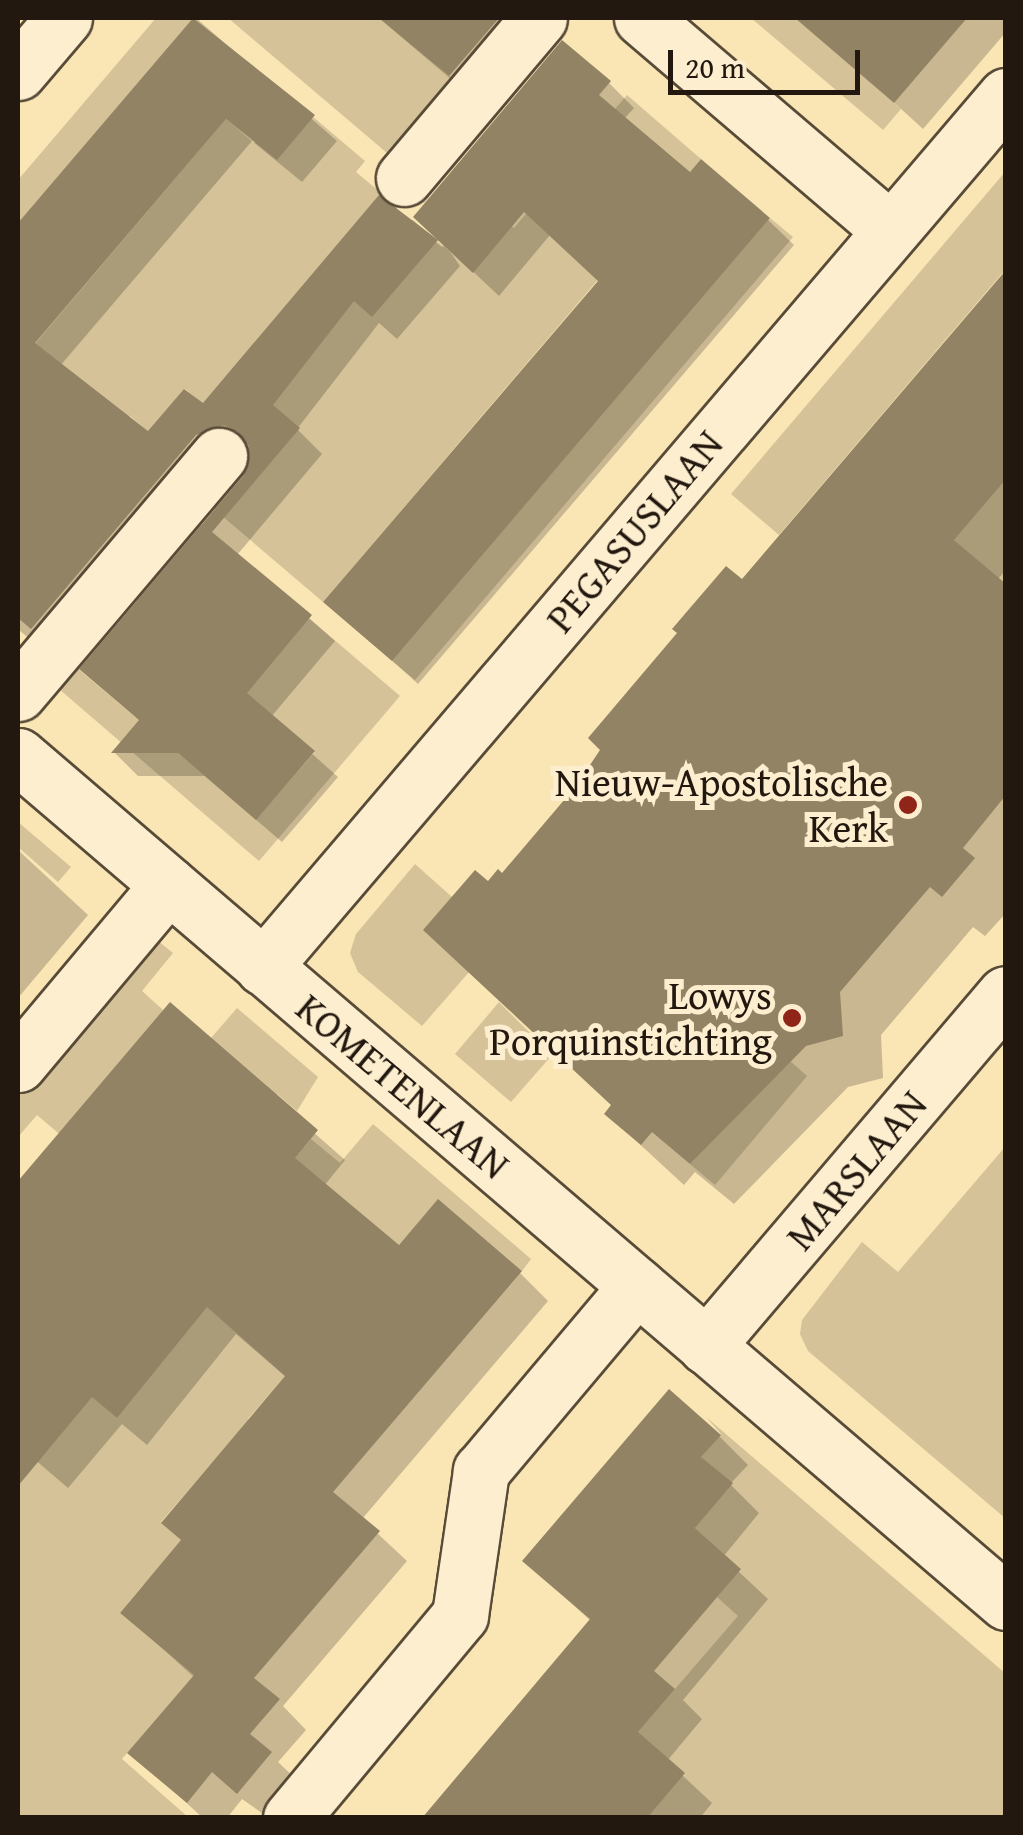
<!DOCTYPE html>
<html>
<head>
<meta charset="utf-8">
<style>
	body { margin:0 }
	#map { position:relative; width:1023px; height:1835px; overflow:hidden; background:#fae5b4; font-family:"Gentium Book Plus",serif }
	div>[style] { position:absolute }
	.green>* { inset:0; background:#d5c298 }
	.shadow>* { inset:0; background:#0003 }
	.building>* { inset:0; background:#928365 }
	.roads { filter:drop-shadow(2px 0 #584b38) drop-shadow(-2px 0 #584b38) drop-shadow(0 2px #584b38) drop-shadow(0 -2px #584b38) }
	.minor>* { height:55px; margin:-27.5px; padding:0 27.5px; transform-origin:27.5px; border-radius:27.5px; background:#fceece }
	.dots>* { width:28px; height:28px; translate:-50% -50%; box-sizing:border-box; border:5px solid #fceece; border-radius:50% }
	span { translate:-50% -50%; white-space:nowrap; text-align:center; line-height:1.15; -webkit-text-stroke:10px #fceece; paint-order:stroke }
	.street-label { font-size:40px; color:#22180f }
	.poi-label { font-size:40px; color:#22180f }
	.right { translate:-100% -50%; text-align:right }
	.frame { position:absolute; inset:0; border:20px solid #22180f; pointer-events:none }
	.scale { position:absolute; left:668px; top:50px; width:192px; height:45px; box-sizing:border-box; border:5px solid #22180f; border-top:0; padding-left:12px; font-size:30px; line-height:35px; white-space:nowrap; color:#22180f; -webkit-text-stroke:8px #fceece; paint-order:stroke }
</style>
</head>
<body>
<div id="map">
	<div class="green">
		<i style="clip-path:polygon(156px 18px,193px 18px,18px 224px,18px 180px)"></i>
		<i style="clip-path:polygon(228px 18px,381px 18px,451px 78px,387px 153px)"></i>
		<i style="clip-path:polygon(751px 18px,847px 18px,826px 44px,901px 109px,883px 130px)"></i>
		<i style="clip-path:polygon(627px 95px,701px 159px,323px 602px,214px 509px,252px 463px,213px 431px,222px 420px,185px 389px,159px 419px,176px 455px,130px 416px,91px 461px,75px 448px,18px 517px,18px 364px,226px 119px,254px 143px,292px 99px,365px 161px,356px 172px,398px 207px,322px 294px,413px 220px,458px 259px,497px 214px,514px 228px)"></i>
		<i style="clip-path:polygon(1005px 172px,1005px 270px,779px 535px,731px 494px)"></i>
		<i style="clip-path:polygon(770px 218px,793px 237px,415px 680px,392px 661px)"></i>
		<i style="clip-path:polygon(1005px 479px,1005px 584px,954px 540px)"></i>
		<i style="clip-path:polygon(200px 525px,400px 696px,259px 861px,59px 689px,77px 668px,256px 819px,315px 752px,137px 599px)"></i>
		<i style="clip-path:polygon(18px 822px,71px 867px,58px 882px,18px 847px)"></i>
		<i style="clip-path:polygon(415px 864px,452px 897px,470px 971px,422px 1026px,358px 972px,350px 953px,356px 934px)"></i>
		<i style="clip-path:polygon(152px 936px,173px 953px,142px 991px,163px 1010px,104px 1172px,37px 1115px,18px 1137px,18px 1095px)"></i>
		<i style="clip-path:polygon(499px 1002px,552px 1055px,511px 1102px,455px 1054px)"></i>
		<i style="clip-path:polygon(237px 1008px,318px 1077px,297px 1111px,277px 1094px,259px 1116px,192px 1060px)"></i>
		<i style="clip-path:polygon(790px 1061px,807px 1076px,715px 1185px,690px 1164px)"></i>
		<i style="clip-path:polygon(373px 1124px,531px 1259px,522px 1271px,438px 1200px,399px 1245px,239px 1335px,285px 1376px,248px 1419px,295px 1460px,210px 1465px,161px 1522px,207px 1563px,143px 1585px,120px 1613px,194px 1675px,122px 1759px,188px 1817px,18px 1817px,18px 1444px,38px 1461px,62px 1433px,18px 1393px,18px 1347px,32px 1330px,70px 1377px,117px 1418px,248px 1213px,311px 1139px,340px 1163px)"></i>
		<i style="clip-path:polygon(1005px 1147px,1005px 1518px,808px 1351px,800px 1334px,802px 1320px,862px 1242px,898px 1272px)"></i>
		<i style="clip-path:polygon(706px 1417px,1005px 1673px,1005px 1817px,647px 1817px,638px 1732px,738px 1616px,717px 1597px,740px 1568px,695px 1528px,732px 1483px,701px 1457px,721px 1434px)"></i>
	</div>
	<div class="shadow">
		<i style="clip-path:polygon(196px 18px,337px 141px,302px 182px,252px 141px,60px 366px,149px 435px,203px 406px,379px 198px,442px 247px,609px 83px,634px 108px,624px 119px,691px 175px,768px 220px,794px 245px,418px 684px,326px 601px,600px 281px,550px 235px,499px 296px,447px 247px,460px 266px,397px 339px,379px 323px,297px 429px,322px 454px,237px 555px,335px 641px,271px 717px,338px 777px,282px 842px,205px 776px,138px 776px,115px 753px,141px 722px,82px 669px,245px 478px,252px 461px,248px 449px,219px 459px,49px 656px,18px 629px,18px 228px)"></i>
		<i style="clip-path:polygon(379px 18px,514px 18px,479px 103px)"></i>
		<i style="clip-path:polygon(851px 18px,1006px 18px,1006px 32px,923px 129px,829px 43px)"></i>
		<i style="clip-path:polygon(1006px 273px,1006px 570px,997px 580px,1006px 587px,1006px 913px,985px 936px,973px 927px,881px 1035px,883px 1078px,848px 1087px,734px 1204px,695px 1172px,684px 1185px,607px 1114px,613px 1106px,488px 884px,503px 877px)"></i>
		<i style="clip-path:polygon(18px 850px,88px 915px,18px 998px)"></i>
		<i style="clip-path:polygon(170px 1006px,345px 1160px,324px 1186px,399px 1249px,520px 1273px,548px 1301px,362px 1519px,407px 1561px,283px 1706px,306px 1730px,278px 1762px,299px 1782px,269px 1818px,242px 1799px,227px 1818px,203px 1818px,131px 1752px,195px 1678px,123px 1613px,183px 1541px,287px 1378px,236px 1334px,147px 1445px,122px 1424px,68px 1488px,26px 1452px,18px 1462px,18px 1184px)"></i>
		<i style="clip-path:polygon(719px 1436px,748px 1465px,730px 1484px,759px 1513px,723px 1557px,768px 1599px,683px 1700px,702px 1719px,667px 1761px,712px 1803px,700px 1818px,425px 1818px,592px 1622px,525px 1561px)"></i>
	</div>
	<div class="building">
		<i style="clip-path:polygon(193px 18px,315px 115px,277px 160px,226px 119px,35px 343px,148px 431px,184px 389px,203px 403px,379px 195px,438px 240px,372px 317px,354px 301px,273px 405px,300px 428px,212px 532px,312px 615px,247px 693px,315px 751px,256px 820px,178px 753px,111px 753px,139px 720px,79px 669px,243px 476px,249px 446px,238px 432px,224px 425px,196px 435px,31px 629px,18px 618px,18px 223px)"></i>
		<i style="clip-path:polygon(379px 18px,499px 18px,449px 76px)"></i>
		<i style="clip-path:polygon(795px 18px,967px 18px,894px 103px)"></i>
		<i style="clip-path:polygon(562px 40px,611px 81px,599px 95px,690px 172px,701px 159px,770px 218px,392px 661px,323px 602px,598px 281px,524px 212px,473px 273px,413px 217px)"></i>
		<i style="clip-path:polygon(1006px 270px,1006px 479px,954px 540px,1006px 584px,1006px 795px,963px 848px,975px 858px,942px 897px,930px 887px,840px 992px,843px 1036px,806px 1046px,690px 1164px,652px 1132px,641px 1145px,604px 1114px,611px 1105px,423px 930px,475px 870px,488px 881px,498px 869px,502px 873px,576px 786px,600px 750px,588px 738px,677px 633px,672px 629px,726px 566px,742px 579px)"></i>
		<i style="clip-path:polygon(170px 1002px,318px 1130px,295px 1158px,399px 1245px,438px 1199px,522px 1271px,333px 1492px,380px 1531px,254px 1678px,280px 1699px,250px 1734px,272px 1752px,237px 1794px,212px 1772px,187px 1803px,127px 1753px,194px 1675px,120px 1613px,181px 1540px,161px 1523px,285px 1376px,207px 1307px,117px 1418px,92px 1397px,18px 1486px,18px 1181px)"></i>
		<i style="clip-path:polygon(669px 1389px,721px 1435px,701px 1457px,733px 1483px,695px 1528px,741px 1569px,654px 1671px,675px 1689px,638px 1732px,685px 1773px,647px 1818px,422px 1818px,590px 1619px,522px 1561px)"></i>
	</div>
	<div class="roads">
		<div class="minor">
			<i style="left:642px;top:18px;width:326px;rotate:40.5deg"></i>
			<i style="left:18px;top:72px;width:71px;rotate:-49.6deg"></i>
			<i style="left:404px;top:178px;width:209px;rotate:-49.8deg"></i>
			<i style="left:18px;top:693px;width:311px;rotate:-49.7deg"></i>
			<i style="left:18px;top:756px;width:1301px;rotate:40.57deg"></i>
			<i style="left:263px;top:967px;width:1145px;rotate:-49.53deg"></i>
			<i style="left:18px;top:1064px;width:234px;rotate:-50deg"></i>
			<i style="left:706px;top:1346px;width:462px;rotate:-49.6deg"></i>
			<i style="left:291px;top:1818px;width:264px;rotate:-50.2deg"></i>
			<i style="left:460px;top:1615px;width:146px;rotate:-81.7deg"></i>
			<i style="left:481px;top:1471px;width:242px;rotate:-49.9deg"></i>
		</div>
	</div>
	<div class="dots">
		<i style="left:908px;top:805px;background:#8f2418"></i>
		<i style="left:792px;top:1018px;background:#8f2418"></i>
	</div>
	<div class="street-label">
		<span style="left:634px;top:531px;rotate:-50deg">PEGASUSLAAN</span>
		<span style="left:403px;top:1086px;rotate:40deg">KOMETENLAAN</span>
		<span style="left:856px;top:1170px;rotate:-50deg">MARSLAAN</span>
	</div>
	<div class="poi-label">
		<span class="right" style="left:888px;top:805px">Nieuw-Apostolische<br>Kerk</span>
		<span class="right" style="left:772px;top:1018px">Lowys<br>Porquinstichting</span>
	</div>
	<div class="frame"></div>
	<div class="scale">20 m</div>
</div>
</body>
</html>
